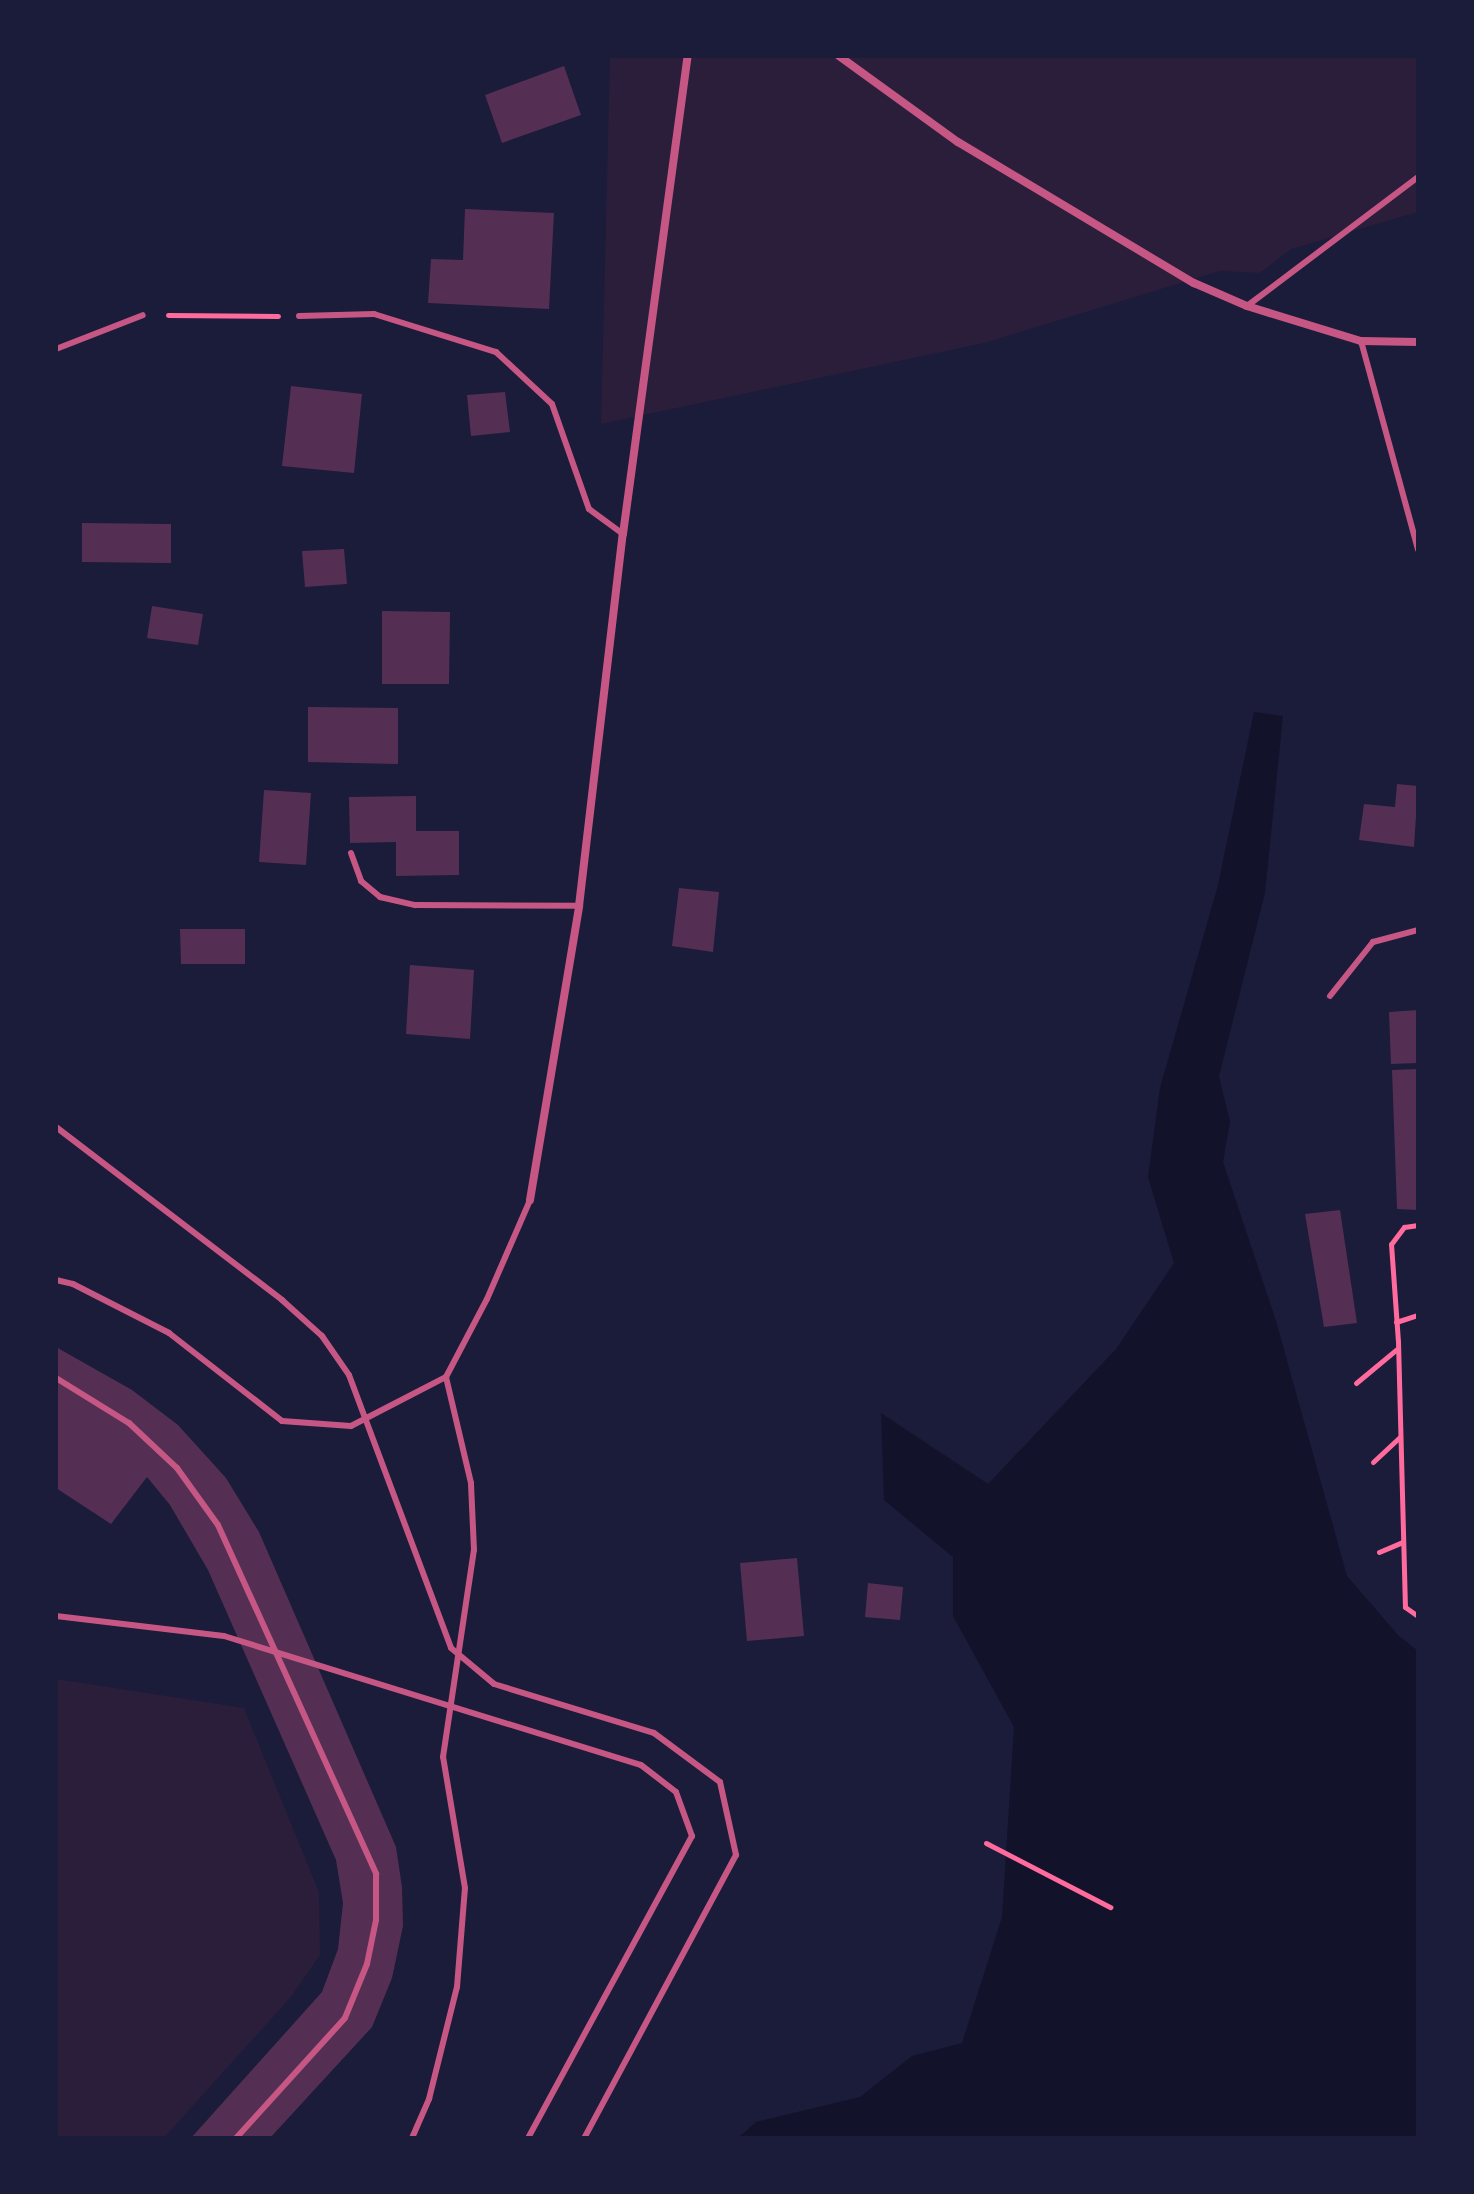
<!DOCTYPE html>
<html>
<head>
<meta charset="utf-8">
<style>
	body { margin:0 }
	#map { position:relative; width:1474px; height:2194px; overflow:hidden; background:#1b1b3a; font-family:Spectral,serif }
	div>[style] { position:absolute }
	.green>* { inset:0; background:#2a1e3b }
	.water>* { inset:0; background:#12122b }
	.building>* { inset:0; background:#542f53 }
	.path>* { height:5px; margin:-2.5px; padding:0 2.5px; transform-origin:2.5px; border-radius:2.5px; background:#ff6b9d }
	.service>* { height:6px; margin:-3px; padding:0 3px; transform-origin:3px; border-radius:3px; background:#c65784 }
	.minor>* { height:8px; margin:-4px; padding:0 4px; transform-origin:4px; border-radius:4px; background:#c65784 }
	span { translate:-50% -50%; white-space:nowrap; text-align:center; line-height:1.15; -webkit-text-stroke:7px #1b1b3a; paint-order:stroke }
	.frame { position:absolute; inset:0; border:58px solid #1b1b3a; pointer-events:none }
</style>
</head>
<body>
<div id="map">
	<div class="green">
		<i style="clip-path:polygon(610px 56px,1418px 56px,1418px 212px,1291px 249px,1260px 273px,1220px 271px,984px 343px,601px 424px)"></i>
		<i style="clip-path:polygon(56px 1679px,244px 1708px,319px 1892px,320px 1955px,291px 1997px,164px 2138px,56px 2138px)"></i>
	</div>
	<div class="water">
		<i style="clip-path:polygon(1254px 712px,1283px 716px,1265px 893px,1219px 1076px,1230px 1122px,1223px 1162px,1276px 1321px,1347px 1576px,1398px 1635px,1418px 1651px,1418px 2138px,738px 2138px,756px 2122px,860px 2097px,912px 2056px,962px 2043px,1002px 1917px,1014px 1727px,953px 1616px,953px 1557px,884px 1500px,881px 1413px,988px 1484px,1116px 1349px,1174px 1263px,1148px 1177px,1160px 1088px,1218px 885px)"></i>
	</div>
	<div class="building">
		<i style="clip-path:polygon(564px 66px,581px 115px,502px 143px,485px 95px)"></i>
		<i style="clip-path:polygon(465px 209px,554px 213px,549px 309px,428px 303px,431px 259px,463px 260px)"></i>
		<i style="clip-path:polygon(291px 386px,362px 394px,354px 473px,282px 466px)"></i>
		<i style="clip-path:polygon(505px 392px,510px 432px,471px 436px,467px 395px)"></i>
		<i style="clip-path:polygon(82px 523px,171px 524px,171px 563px,82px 562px)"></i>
		<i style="clip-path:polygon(344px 549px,347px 584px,305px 587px,302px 551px)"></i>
		<i style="clip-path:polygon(152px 606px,203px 614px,198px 645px,147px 638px)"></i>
		<i style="clip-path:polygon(382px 611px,450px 612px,449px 684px,382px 684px)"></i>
		<i style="clip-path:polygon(308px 707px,398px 708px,398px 764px,308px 762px)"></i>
		<i style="clip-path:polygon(1397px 784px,1418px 786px,1414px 847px,1359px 840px,1364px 804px,1395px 807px)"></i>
		<i style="clip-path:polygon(264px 790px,311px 793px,306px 865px,259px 862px)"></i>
		<i style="clip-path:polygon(416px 796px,416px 831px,459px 831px,459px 875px,396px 876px,396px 842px,350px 843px,349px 797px)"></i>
		<i style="clip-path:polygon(679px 888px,719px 892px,713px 952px,672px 946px)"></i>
		<i style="clip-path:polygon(180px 929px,245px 929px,245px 964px,181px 964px)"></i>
		<i style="clip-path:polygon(410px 965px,474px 970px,470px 1039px,406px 1034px)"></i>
		<i style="clip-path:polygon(1418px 1010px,1418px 1063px,1391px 1064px,1389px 1012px)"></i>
		<i style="clip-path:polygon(1418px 1069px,1418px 1210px,1397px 1209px,1392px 1070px)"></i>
		<i style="clip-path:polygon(1340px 1210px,1357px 1323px,1324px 1327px,1305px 1214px)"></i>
		<i style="clip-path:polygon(56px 1347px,132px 1390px,178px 1425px,226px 1478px,259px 1532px,396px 1847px,402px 1887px,403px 1926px,392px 1978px,372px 2027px,270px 2138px,191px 2138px,322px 1992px,338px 1949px,343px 1903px,336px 1860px,208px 1570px,170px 1505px,147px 1477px,111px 1524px,56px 1488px)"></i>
		<i style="clip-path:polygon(797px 1558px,804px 1636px,747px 1641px,740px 1563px)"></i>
		<i style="clip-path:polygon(868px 1583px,903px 1587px,900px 1620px,865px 1617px)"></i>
	</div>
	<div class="path">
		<i style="left:168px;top:315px;width:110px;rotate:0.5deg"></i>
		<i style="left:1418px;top:1225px;width:14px;rotate:172deg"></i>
		<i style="left:1404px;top:1227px;width:21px;rotate:127deg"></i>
		<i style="left:1391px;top:1244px;width:97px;rotate:85.9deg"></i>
		<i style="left:1398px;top:1341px;width:266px;rotate:88.5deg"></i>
		<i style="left:1405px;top:1607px;width:16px;rotate:35deg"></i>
		<i style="left:1396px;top:1322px;width:23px;rotate:-18deg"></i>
		<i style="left:1356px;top:1383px;width:53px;rotate:-39.7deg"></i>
		<i style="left:1373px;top:1462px;width:37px;rotate:-43deg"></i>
		<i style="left:1379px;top:1552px;width:26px;rotate:-23deg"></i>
		<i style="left:986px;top:1843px;width:140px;rotate:27.3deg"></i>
	</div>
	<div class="service">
		<i style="left:1247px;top:306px;width:214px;rotate:-37deg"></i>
		<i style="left:299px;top:316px;width:75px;rotate:-1.5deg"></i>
		<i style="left:374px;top:314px;width:128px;rotate:17.3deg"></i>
		<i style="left:496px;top:352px;width:76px;rotate:42.9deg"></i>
		<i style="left:552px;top:404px;width:111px;rotate:70.6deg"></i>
		<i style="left:589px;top:509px;width:42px;rotate:36.3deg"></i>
		<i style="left:1361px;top:341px;width:216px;rotate:74.7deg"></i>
		<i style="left:56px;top:349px;width:93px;rotate:-21.3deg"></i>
		<i style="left:351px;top:853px;width:30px;rotate:70deg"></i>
		<i style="left:361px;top:881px;width:25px;rotate:40deg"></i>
		<i style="left:380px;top:897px;width:36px;rotate:13deg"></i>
		<i style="left:415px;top:905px;width:164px;rotate:0.3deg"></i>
		<i style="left:1330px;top:996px;width:69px;rotate:-51.5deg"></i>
		<i style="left:1373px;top:942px;width:47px;rotate:-14.9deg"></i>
		<i style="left:56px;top:1127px;width:285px;rotate:37.4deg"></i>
		<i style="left:282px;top:1300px;width:54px;rotate:42deg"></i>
		<i style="left:322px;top:1336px;width:47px;rotate:55.3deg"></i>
		<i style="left:349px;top:1375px;width:291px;rotate:69.5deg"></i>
		<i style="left:451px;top:1648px;width:56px;rotate:39.9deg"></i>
		<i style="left:494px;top:1684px;width:167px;rotate:17deg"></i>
		<i style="left:654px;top:1733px;width:82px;rotate:36.6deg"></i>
		<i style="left:720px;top:1782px;width:75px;rotate:77.6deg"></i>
		<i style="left:736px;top:1855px;width:321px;rotate:118.2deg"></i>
		<i style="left:56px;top:1280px;width:17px;rotate:13deg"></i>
		<i style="left:73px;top:1284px;width:108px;rotate:27deg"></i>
		<i style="left:169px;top:1333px;width:143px;rotate:37.9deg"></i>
		<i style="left:282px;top:1421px;width:69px;rotate:4.1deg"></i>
		<i style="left:351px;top:1426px;width:107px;rotate:-27.3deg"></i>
		<i style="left:56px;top:1378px;width:86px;rotate:31.7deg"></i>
		<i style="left:129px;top:1423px;width:66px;rotate:43.2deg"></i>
		<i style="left:177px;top:1468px;width:70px;rotate:54.3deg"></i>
		<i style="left:218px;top:1525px;width:383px;rotate:65.6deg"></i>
		<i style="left:376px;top:1874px;width:46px;rotate:90deg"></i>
		<i style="left:376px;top:1920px;width:45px;rotate:101.6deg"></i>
		<i style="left:367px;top:1964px;width:58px;rotate:112.2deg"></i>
		<i style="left:345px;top:2018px;width:162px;rotate:132.2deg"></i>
		<i style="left:56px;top:1616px;width:169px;rotate:6.8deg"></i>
		<i style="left:224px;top:1636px;width:436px;rotate:17.2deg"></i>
		<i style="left:641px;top:1765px;width:44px;rotate:37.6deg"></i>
		<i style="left:676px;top:1792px;width:47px;rotate:70deg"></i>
		<i style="left:692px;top:1836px;width:344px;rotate:118.5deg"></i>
		<i style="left:412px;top:2138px;width:43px;rotate:-66.4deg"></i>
		<i style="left:429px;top:2099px;width:115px;rotate:-76deg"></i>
		<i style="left:457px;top:1987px;width:99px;rotate:-85.4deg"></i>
		<i style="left:465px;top:1888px;width:133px;rotate:-99.5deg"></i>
		<i style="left:443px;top:1757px;width:209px;rotate:-81.5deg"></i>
		<i style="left:474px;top:1550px;width:67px;rotate:-92.6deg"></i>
		<i style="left:471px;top:1483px;width:109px;rotate:-103.3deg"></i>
		<i style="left:446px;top:1377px;width:88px;rotate:-62.3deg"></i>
		<i style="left:487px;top:1299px;width:108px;rotate:-66.5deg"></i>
	</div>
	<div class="minor">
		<i style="left:839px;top:56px;width:147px;rotate:35.9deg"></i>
		<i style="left:958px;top:142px;width:275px;rotate:30.9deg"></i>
		<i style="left:1194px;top:283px;width:58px;rotate:23.5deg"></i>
		<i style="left:1247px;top:306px;width:119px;rotate:17.1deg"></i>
		<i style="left:1361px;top:341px;width:57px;rotate:1deg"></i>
		<i style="left:530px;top:1200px;width:298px;rotate:-80.5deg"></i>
		<i style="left:579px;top:906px;width:375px;rotate:-83.3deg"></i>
		<i style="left:623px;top:534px;width:482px;rotate:-82.3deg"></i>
	</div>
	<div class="frame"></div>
</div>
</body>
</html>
